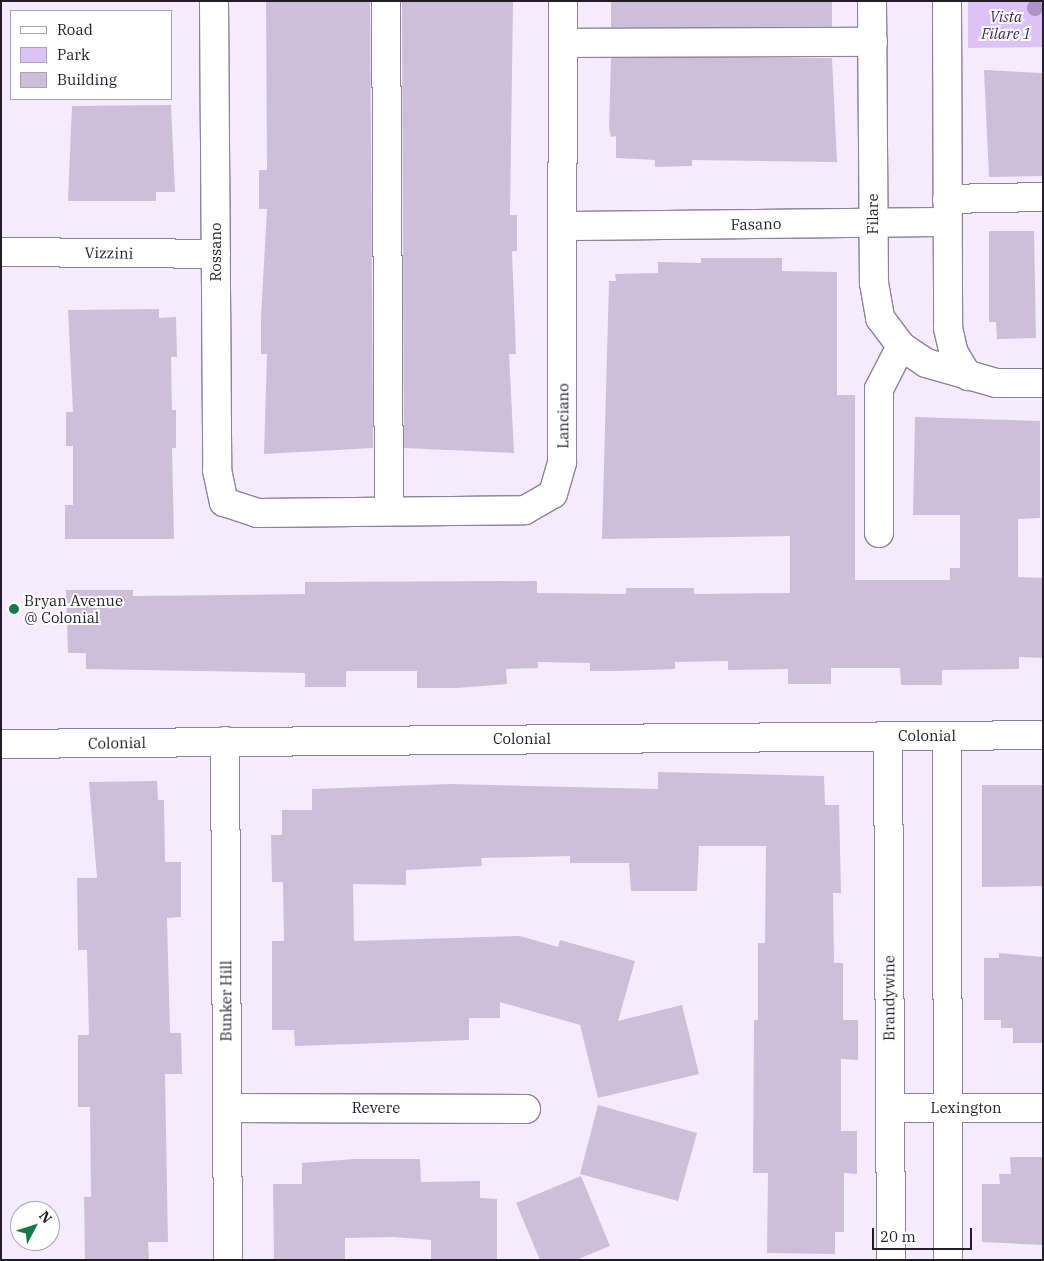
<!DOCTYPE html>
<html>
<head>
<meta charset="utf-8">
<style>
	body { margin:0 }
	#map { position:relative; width:1044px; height:1261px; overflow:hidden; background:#f4ecfd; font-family:"IBM Plex Serif",serif }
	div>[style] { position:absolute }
	.green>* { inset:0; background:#ddc3f5 }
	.water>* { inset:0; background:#b092ca }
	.round { border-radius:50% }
	.building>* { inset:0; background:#cdbfda }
	.roads { filter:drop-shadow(1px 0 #8e819a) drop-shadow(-1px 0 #8e819a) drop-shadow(0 1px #8e819a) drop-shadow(0 -1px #8e819a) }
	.minor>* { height:28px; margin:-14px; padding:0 14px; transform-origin:14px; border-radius:14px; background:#fff }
	.dots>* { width:14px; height:14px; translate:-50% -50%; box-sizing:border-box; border:2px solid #fff; border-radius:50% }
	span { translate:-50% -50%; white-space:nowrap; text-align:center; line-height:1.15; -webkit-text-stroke:4px #fff; paint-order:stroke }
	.park-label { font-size:15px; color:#431b5f; font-style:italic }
	.street-label { font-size:15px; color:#221d27 }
	.poi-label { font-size:15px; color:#221d27 }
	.left { translate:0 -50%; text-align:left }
	.frame { position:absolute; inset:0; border:2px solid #221d27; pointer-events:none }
	.legend { position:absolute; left:10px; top:10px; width:162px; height:90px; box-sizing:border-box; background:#fff; border:1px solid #a7a5a9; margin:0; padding:6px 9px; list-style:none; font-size:15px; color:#221d27 }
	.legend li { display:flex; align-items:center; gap:10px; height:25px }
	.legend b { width:25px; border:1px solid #a7a5a9 }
	.north { position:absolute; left:10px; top:1201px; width:50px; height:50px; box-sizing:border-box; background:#fff; border:1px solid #a7a5a9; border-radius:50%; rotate:50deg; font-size:14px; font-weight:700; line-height:20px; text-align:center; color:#221d27 }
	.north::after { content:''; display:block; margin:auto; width:18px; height:22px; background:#19774c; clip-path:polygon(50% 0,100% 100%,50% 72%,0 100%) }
	.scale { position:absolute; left:872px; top:1228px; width:100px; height:22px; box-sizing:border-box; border:2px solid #221d27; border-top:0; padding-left:6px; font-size:15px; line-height:18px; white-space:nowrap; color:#221d27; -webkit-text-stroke:4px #fff; paint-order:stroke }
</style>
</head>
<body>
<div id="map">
	<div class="green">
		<i style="clip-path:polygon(968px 1px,1043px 1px,1043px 47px,968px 48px)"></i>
	</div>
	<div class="water">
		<i class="round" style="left:1027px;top:0;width:16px;height:16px"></i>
	</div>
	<div class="building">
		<i style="clip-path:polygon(266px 1px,370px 1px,373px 448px,264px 454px,267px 354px,261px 354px,261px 317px,267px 209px,259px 209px,259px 170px,267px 170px)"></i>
		<i style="clip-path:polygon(402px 1px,513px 1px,510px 215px,517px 215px,517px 251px,512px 251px,516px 354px,509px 354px,514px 453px,404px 448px)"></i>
		<i style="clip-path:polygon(611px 1px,832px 1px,832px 27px,611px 27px)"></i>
		<i style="clip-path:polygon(611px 58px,832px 58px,837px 162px,692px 160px,692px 166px,655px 167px,655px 160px,616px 158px,616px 136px,611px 137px,609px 128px)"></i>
		<i style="clip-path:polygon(984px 70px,1043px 73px,1043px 176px,989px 177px)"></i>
		<i style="clip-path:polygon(171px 105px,175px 192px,156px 192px,156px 201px,68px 201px,72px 106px)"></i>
		<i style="clip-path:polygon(989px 231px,1034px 231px,1036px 338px,997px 339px,996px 322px,989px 322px)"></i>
		<i style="clip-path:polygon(701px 258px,782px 258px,782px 271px,837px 272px,837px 395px,855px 395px,855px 580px,950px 580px,950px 568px,960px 568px,960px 515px,913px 515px,915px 417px,1040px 421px,1040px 518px,1018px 519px,1018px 577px,1043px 578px,1043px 658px,1019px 657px,1019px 669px,942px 670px,942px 685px,901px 685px,900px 668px,831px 668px,831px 684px,788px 684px,788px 669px,728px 670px,728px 661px,675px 662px,675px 669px,618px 671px,590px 671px,590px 663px,538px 662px,538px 668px,506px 669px,507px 684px,457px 688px,417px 688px,417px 671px,346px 671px,346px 687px,305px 687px,305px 673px,86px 669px,86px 653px,68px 653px,66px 590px,133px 590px,133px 596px,228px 595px,305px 594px,305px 582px,537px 581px,537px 593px,626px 594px,626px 588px,694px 588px,694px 594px,790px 593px,790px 536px,602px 539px,609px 281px,616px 281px,615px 274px,658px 273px,658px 262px,701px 263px)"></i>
		<i style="clip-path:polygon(159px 309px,159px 318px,176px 317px,177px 357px,171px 357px,172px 410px,176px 410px,176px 448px,172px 448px,174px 539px,65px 539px,65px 505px,73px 505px,73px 446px,66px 446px,66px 412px,73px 412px,68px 310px)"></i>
		<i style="clip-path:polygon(658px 772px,824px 776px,825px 805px,839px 805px,841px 893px,833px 893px,834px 963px,843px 963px,843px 1020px,858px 1020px,858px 1060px,841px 1059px,841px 1131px,857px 1131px,857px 1174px,844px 1173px,844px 1232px,835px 1232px,835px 1254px,767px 1253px,768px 1173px,753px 1173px,754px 1020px,758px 1020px,758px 943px,765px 943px,766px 846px,699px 846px,697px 891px,631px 891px,629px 863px,570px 863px,570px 856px,481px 858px,482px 866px,406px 870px,406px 885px,353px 884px,354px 941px,520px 936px,558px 947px,560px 940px,635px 961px,618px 1021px,682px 1005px,699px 1074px,598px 1098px,580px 1025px,500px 1002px,500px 1018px,469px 1018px,469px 1040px,295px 1046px,294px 1030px,272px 1030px,272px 941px,284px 941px,283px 882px,272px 882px,271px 835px,282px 835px,282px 810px,312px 810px,312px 789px,450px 784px,658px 789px)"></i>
		<i style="clip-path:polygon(157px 781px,158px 800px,164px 800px,165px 862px,181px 862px,181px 917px,167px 918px,170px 1033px,181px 1033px,182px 1074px,165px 1074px,168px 1242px,148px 1242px,149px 1260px,85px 1260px,84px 1197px,91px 1197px,90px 1107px,78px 1107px,78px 1035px,89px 1035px,87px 950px,78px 950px,77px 878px,97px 878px,89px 782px)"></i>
		<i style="clip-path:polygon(982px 785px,1043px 785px,1043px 886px,982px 887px)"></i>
		<i style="clip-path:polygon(999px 953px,1043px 957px,1043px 1043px,1013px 1043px,1013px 1028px,1001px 1028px,1001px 1020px,984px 1020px,984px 958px,999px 958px)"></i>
		<i style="clip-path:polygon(598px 1105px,697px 1133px,678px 1201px,580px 1174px)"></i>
		<i style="clip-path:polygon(1010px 1157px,1043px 1157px,1043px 1245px,982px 1242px,982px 1184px,1000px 1184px,999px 1174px,1011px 1174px)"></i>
		<i style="clip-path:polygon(354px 1159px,420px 1159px,421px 1182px,480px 1181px,480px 1198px,497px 1199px,497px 1260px,431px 1260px,431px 1240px,394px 1237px,345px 1238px,345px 1260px,274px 1260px,273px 1184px,302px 1184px,302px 1163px)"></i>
		<i style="clip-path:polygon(581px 1176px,610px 1246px,576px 1260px,540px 1260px,516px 1203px)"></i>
	</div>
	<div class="roads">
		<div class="minor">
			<i style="left:214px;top:1px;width:469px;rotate:89.6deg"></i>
			<i style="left:217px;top:470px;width:33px;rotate:78deg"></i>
			<i style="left:224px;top:502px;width:35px;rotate:18deg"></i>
			<i style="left:257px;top:513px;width:268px;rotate:-0.6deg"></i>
			<i style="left:525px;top:510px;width:32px;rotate:-30deg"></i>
			<i style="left:553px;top:494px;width:33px;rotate:-74deg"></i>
			<i style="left:562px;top:462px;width:461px;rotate:-89.9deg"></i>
			<i style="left:386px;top:1px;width:510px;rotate:89.66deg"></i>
			<i style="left:872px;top:1px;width:282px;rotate:89.6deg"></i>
			<i style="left:874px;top:283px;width:36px;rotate:80deg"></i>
			<i style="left:880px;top:318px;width:35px;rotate:53deg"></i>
			<i style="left:901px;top:346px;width:30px;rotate:34deg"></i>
			<i style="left:926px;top:363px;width:73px;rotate:15.9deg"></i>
			<i style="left:996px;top:383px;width:47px"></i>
			<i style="left:947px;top:1px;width:327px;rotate:89.8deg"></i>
			<i style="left:948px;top:328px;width:26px;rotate:77deg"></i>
			<i style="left:954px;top:353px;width:27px;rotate:59deg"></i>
			<i style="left:563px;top:43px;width:310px;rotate:-0.2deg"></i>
			<i style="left:947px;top:199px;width:96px;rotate:-1.2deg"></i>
			<i style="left:564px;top:226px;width:383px;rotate:-0.6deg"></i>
			<i style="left:1px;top:252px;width:215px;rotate:0.5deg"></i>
			<i style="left:879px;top:533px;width:144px;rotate:-90deg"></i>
			<i style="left:879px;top:389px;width:48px;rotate:-62.9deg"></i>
			<i style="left:888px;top:736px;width:524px;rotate:89.67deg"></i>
			<i style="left:947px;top:736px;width:524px;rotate:89.89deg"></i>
			<i style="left:225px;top:741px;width:519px;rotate:89.67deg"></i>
			<i style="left:1px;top:744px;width:1042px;rotate:-0.49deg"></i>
			<i style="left:227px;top:1108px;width:299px;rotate:0.2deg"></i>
			<i style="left:890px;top:1108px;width:153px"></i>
		</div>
	</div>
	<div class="dots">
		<i style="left:14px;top:609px;background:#19774c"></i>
	</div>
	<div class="park-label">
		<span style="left:1006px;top:25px">Vista<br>Filare 1</span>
	</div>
	<div class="street-label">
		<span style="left:873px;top:214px;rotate:-90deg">Filare</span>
		<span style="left:756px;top:224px;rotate:-1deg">Fasano</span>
		<span style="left:216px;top:252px;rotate:-90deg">Rossano</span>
		<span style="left:109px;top:253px;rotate:1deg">Vizzini</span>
		<span style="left:563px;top:416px;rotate:-90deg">Lanciano</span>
		<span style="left:927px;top:736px">Colonial</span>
		<span style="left:522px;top:739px">Colonial</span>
		<span style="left:117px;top:743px;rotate:-1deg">Colonial</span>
		<span style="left:889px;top:998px;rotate:-90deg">Brandywine</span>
		<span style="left:226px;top:1001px;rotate:-90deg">Bunker Hill</span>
		<span style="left:376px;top:1108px">Revere</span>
		<span style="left:966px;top:1108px">Lexington</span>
	</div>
	<div class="poi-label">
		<span class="left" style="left:24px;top:609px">Bryan Avenue<br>@ Colonial</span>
	</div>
	<div class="frame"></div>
	<ul class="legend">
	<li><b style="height:6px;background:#fff"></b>Road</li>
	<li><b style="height:14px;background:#ddc3f5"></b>Park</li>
	<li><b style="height:14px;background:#cdbfda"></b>Building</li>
	</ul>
	<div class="north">N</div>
	<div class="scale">20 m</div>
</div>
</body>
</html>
